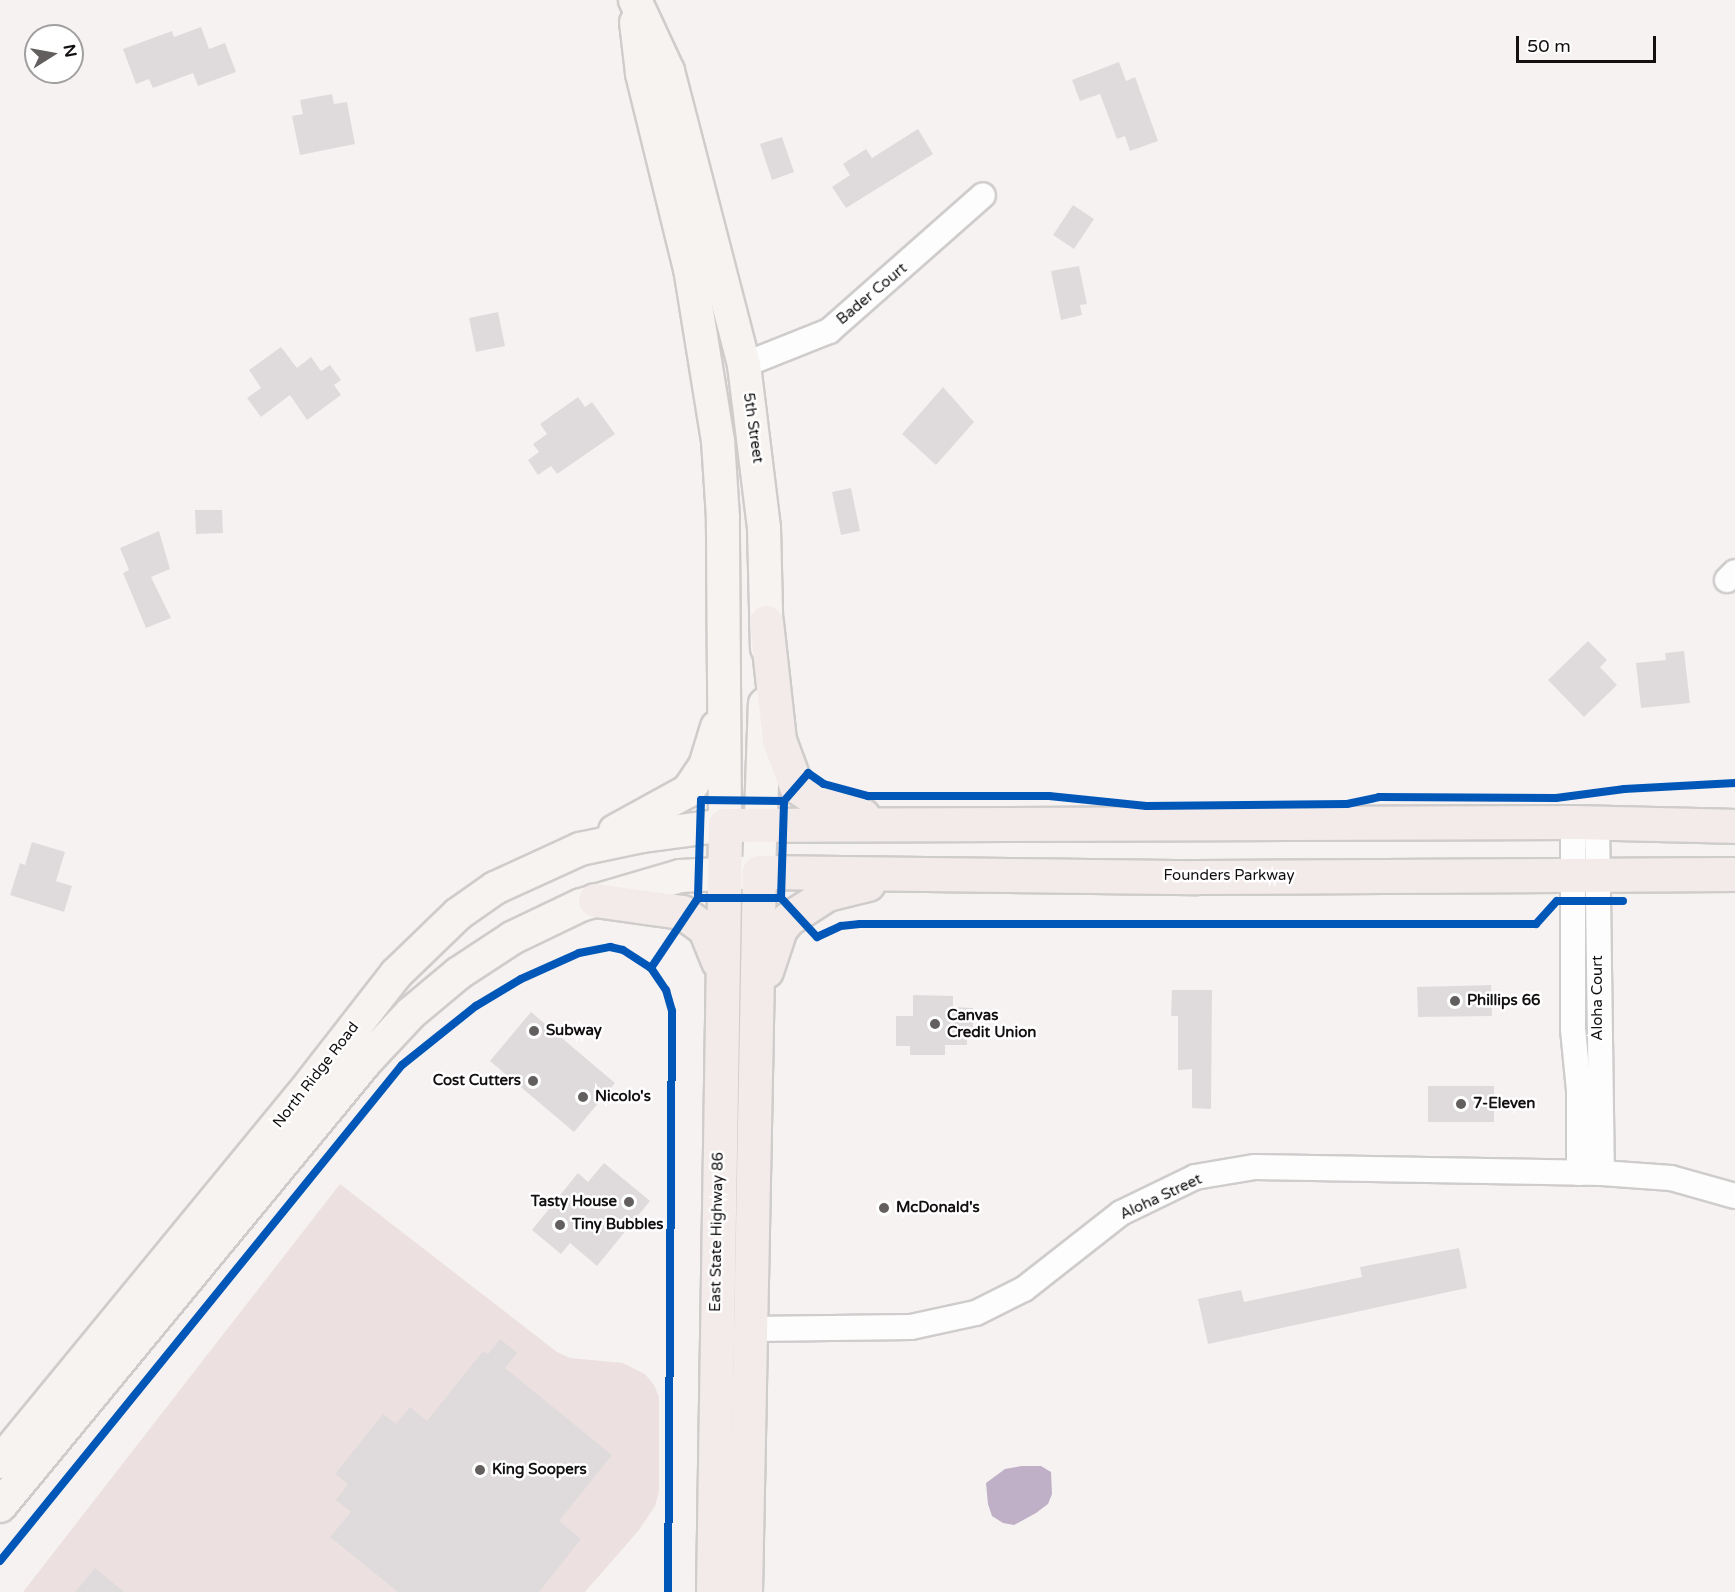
<!DOCTYPE html>
<html>
<head>
<meta charset="utf-8">
<style>
	body { margin:0 }
	#map { position:relative; width:1735px; height:1592px; overflow:hidden; background:#f7f2f2; font-family:"Varela Round",sans-serif }
	div>[style] { position:absolute }
	.built>* { inset:0; background:#ece0e0 }
	.water>* { inset:0; background:#bfafc7 }
	.building>* { inset:0; background:#dfdbdc }
	.roads { filter:drop-shadow(2px 0 #cfcccc) drop-shadow(-2px 0 #cfcccc) drop-shadow(0 2px #cfcccc) drop-shadow(0 -2px #cfcccc) }
	.minor>* { height:24px; margin:-12px; padding:0 12px; transform-origin:12px; border-radius:12px; background:#fefdfd }
	.major>* { height:32px; margin:-16px; padding:0 16px; transform-origin:16px; border-radius:16px; background:#f7f3f1 }
	.highway>* { height:33px; margin:-16.5px; padding:0 16.5px; transform-origin:16.5px; border-radius:16.5px; background:#f3ebe9 }
	.cycleway>* { height:8px; margin:-4px; padding:0 4px; transform-origin:4px; border-radius:4px; background:#0057b8 }
	.dots>* { width:16px; height:16px; translate:-50% -50%; box-sizing:border-box; border:3px solid #fff; border-radius:50% }
	span { translate:-50% -50%; white-space:nowrap; text-align:center; line-height:1.15; -webkit-text-stroke:5px #fff; paint-order:stroke }
	.street-label { font-size:15px; color:#131010 }
	.poi-label { font-size:15px; color:#131010; font-weight:700 }
	.left { translate:0 -50%; text-align:left }
	.right { translate:-100% -50%; text-align:right }
	.north { position:absolute; left:24px; top:24px; width:60px; height:60px; box-sizing:border-box; background:#fff; border:2px solid #a19f9f; border-radius:50%; rotate:79deg; font-size:16px; font-weight:700; line-height:24px; text-align:center; color:#131010 }
	.north::after { content:''; display:block; margin:auto; width:21px; height:27px; background:#635f5f; clip-path:polygon(50% 0,100% 100%,50% 72%,0 100%) }
	.scale { position:absolute; left:1516px; top:36px; width:140px; height:27px; box-sizing:border-box; border:3px solid #131010; border-top:0; padding-left:8px; font-size:18px; line-height:21px; white-space:nowrap; color:#131010; -webkit-text-stroke:4px #fff; paint-order:stroke }
</style>
</head>
<body>
<div id="map">
	<div class="built">
		<i style="clip-path:polygon(340px 1184px,557px 1352px,570px 1358px,623px 1363px,645px 1374px,654px 1385px,659px 1397px,659px 1492px,655px 1506px,639px 1530px,585px 1592px,23px 1592px)"></i>
	</div>
	<div class="water">
		<i style="clip-path:polygon(1022px 1466px,1041px 1466px,1051px 1472px,1052px 1494px,1048px 1504px,1036px 1513px,1014px 1525px,1003px 1523px,992px 1516px,988px 1504px,986px 1483px,1005px 1469px)"></i>
	</div>
	<div class="building">
		<i style="clip-path:polygon(201px 27px,209px 49px,225px 43px,236px 72px,198px 86px,193px 73px,153px 88px,149px 79px,136px 84px,123px 49px,172px 31px,174px 37px)"></i>
		<i style="clip-path:polygon(1119px 62px,1126px 81px,1135px 77px,1158px 141px,1130px 151px,1125px 136px,1117px 139px,1100px 94px,1080px 101px,1072px 80px)"></i>
		<i style="clip-path:polygon(332px 94px,334px 104px,347px 102px,355px 144px,300px 155px,292px 116px,303px 114px,300px 100px)"></i>
		<i style="clip-path:polygon(918px 129px,933px 154px,846px 208px,832px 187px,850px 175px,843px 164px,866px 149px,872px 158px)"></i>
		<i style="clip-path:polygon(782px 137px,794px 172px,772px 180px,760px 144px)"></i>
		<i style="clip-path:polygon(1073px 205px,1094px 219px,1074px 249px,1053px 235px)"></i>
		<i style="clip-path:polygon(1079px 266px,1087px 304px,1080px 305px,1082px 315px,1061px 320px,1051px 271px)"></i>
		<i style="clip-path:polygon(498px 312px,505px 346px,476px 352px,469px 318px)"></i>
		<i style="clip-path:polygon(281px 347px,297px 368px,311px 357px,321px 371px,330px 365px,341px 380px,334px 385px,341px 395px,307px 420px,290px 395px,261px 417px,247px 398px,261px 388px,249px 370px)"></i>
		<i style="clip-path:polygon(943px 387px,974px 422px,936px 465px,902px 434px)"></i>
		<i style="clip-path:polygon(578px 397px,585px 407px,592px 402px,615px 434px,557px 474px,551px 466px,538px 475px,528px 460px,539px 452px,533px 444px,547px 434px,540px 424px)"></i>
		<i style="clip-path:polygon(851px 488px,860px 531px,841px 535px,832px 492px)"></i>
		<i style="clip-path:polygon(195px 510px,222px 510px,223px 533px,196px 534px)"></i>
		<i style="clip-path:polygon(159px 531px,170px 569px,151px 577px,171px 618px,146px 628px,123px 573px,129px 570px,120px 548px)"></i>
		<i style="clip-path:polygon(1588px 641px,1607px 660px,1600px 667px,1617px 685px,1584px 717px,1548px 680px)"></i>
		<i style="clip-path:polygon(1684px 651px,1690px 703px,1641px 708px,1636px 663px,1666px 660px,1665px 653px)"></i>
		<i style="clip-path:polygon(32px 842px,65px 852px,56px 881px,72px 886px,64px 912px,10px 895px,20px 863px,25px 865px)"></i>
		<i style="clip-path:polygon(1491px 985px,1492px 1016px,1418px 1017px,1417px 987px)"></i>
		<i style="clip-path:polygon(1172px 990px,1212px 990px,1211px 1109px,1192px 1108px,1192px 1069px,1178px 1070px,1178px 1016px,1171px 1016px)"></i>
		<i style="clip-path:polygon(913px 995px,953px 996px,953px 1007px,973px 1008px,973px 1033px,967px 1033px,967px 1045px,945px 1045px,945px 1055px,910px 1055px,910px 1046px,896px 1046px,896px 1016px,913px 1016px)"></i>
		<i style="clip-path:polygon(531px 1012px,615px 1083px,574px 1132px,490px 1061px)"></i>
		<i style="clip-path:polygon(1428px 1086px,1494px 1086px,1494px 1122px,1428px 1122px)"></i>
		<i style="clip-path:polygon(604px 1163px,650px 1201px,597px 1266px,570px 1243px,561px 1254px,532px 1230px,578px 1173px,588px 1182px)"></i>
		<i style="clip-path:polygon(1459px 1248px,1467px 1288px,1208px 1344px,1198px 1299px,1241px 1290px,1244px 1302px,1362px 1277px,1360px 1267px)"></i>
		<i style="clip-path:polygon(500px 1339px,517px 1353px,505px 1368px,612px 1455px,559px 1521px,581px 1539px,539px 1592px,398px 1592px,330px 1537px,351px 1512px,336px 1500px,348px 1484px,335px 1474px,383px 1414px,396px 1424px,410px 1407px,427px 1421px,483px 1351px,488px 1354px)"></i>
		<i style="clip-path:polygon(95px 1568px,124px 1592px,75px 1592px)"></i>
	</div>
	<div class="roads">
		<div class="minor">
			<i style="left:744px;top:365px;width:92px;rotate:-21.8deg"></i>
			<i style="left:829px;top:331px;width:205px;rotate:-41.4deg"></i>
			<i style="left:1727px;top:580px;width:11px;rotate:-45deg"></i>
			<i style="left:1573px;top:822px;width:207px;rotate:90deg"></i>
			<i style="left:1573px;top:1029px;width:61px;rotate:84.4deg"></i>
			<i style="left:1579px;top:1090px;width:83px;rotate:90deg"></i>
			<i style="left:1597px;top:823px;width:350px;rotate:89.2deg"></i>
			<i style="left:751px;top:1329px;width:160px;rotate:-0.7deg"></i>
			<i style="left:911px;top:1327px;width:66px;rotate:-12.2deg"></i>
			<i style="left:976px;top:1313px;width:54px;rotate:-26.6deg"></i>
			<i style="left:1024px;top:1289px;width:123px;rotate:-38.1deg"></i>
			<i style="left:1121px;top:1213px;width:82px;rotate:-25.9deg"></i>
			<i style="left:1195px;top:1177px;width:61px;rotate:-9.5deg"></i>
			<i style="left:1255px;top:1167px;width:347px;rotate:1deg"></i>
			<i style="left:1602px;top:1173px;width:69px;rotate:4.1deg"></i>
			<i style="left:1671px;top:1178px;width:66px;rotate:15.7deg"></i>
		</div>
		<div class="major">
			<i style="left:635px;top:0;width:78px;rotate:65.1deg"></i>
			<i style="left:668px;top:71px;width:304px;rotate:75.5deg"></i>
			<i style="left:744px;top:365px;width:164px;rotate:83deg"></i>
			<i style="left:764px;top:528px;width:120px;rotate:88.6deg"></i>
			<i style="left:615px;top:831px;width:83px;rotate:-28.7deg"></i>
			<i style="left:688px;top:791px;width:30px;rotate:-56deg"></i>
			<i style="left:705px;top:766px;width:41px;rotate:-72.9deg"></i>
			<i style="left:0;top:1462px;width:474px;rotate:-50.6deg"></i>
			<i style="left:301px;top:1096px;width:155px;rotate:-52.1deg"></i>
			<i style="left:396px;top:974px;width:86px;rotate:-44.1deg"></i>
			<i style="left:458px;top:914px;width:45px;rotate:-35.1deg"></i>
			<i style="left:495px;top:888px;width:94px;rotate:-24.6deg"></i>
			<i style="left:580px;top:849px;width:63px;rotate:-11.8deg"></i>
			<i style="left:642px;top:836px;width:84px;rotate:-7.5deg"></i>
			<i style="left:725px;top:825px;width:307px;rotate:-90.4deg"></i>
			<i style="left:723px;top:518px;width:77px;rotate:-93.7deg"></i>
			<i style="left:718px;top:441px;width:174px;rotate:-99.2deg"></i>
			<i style="left:690px;top:269px;width:202px;rotate:-103.8deg"></i>
			<i style="left:642px;top:73px;width:51px;rotate:-96.7deg"></i>
			<i style="left:0;top:1506px;width:578px;rotate:-50.55deg"></i>
			<i style="left:367px;top:1060px;width:64px;rotate:-46.9deg"></i>
			<i style="left:411px;top:1013px;width:62px;rotate:-39.8deg"></i>
			<i style="left:459px;top:973px;width:64px;rotate:-33.4deg"></i>
			<i style="left:512px;top:938px;width:76px;rotate:-25.6deg"></i>
			<i style="left:581px;top:905px;width:103px;rotate:-16.3deg"></i>
			<i style="left:680px;top:876px;width:79px;rotate:-2.9deg"></i>
			<i style="left:759px;top:872px;width:168px;rotate:-88deg"></i>
		</div>
		<div class="highway">
			<i style="left:766px;top:622px;width:119px;rotate:83.7deg"></i>
			<i style="left:779px;top:740px;width:49px;rotate:69.7deg"></i>
			<i style="left:796px;top:786px;width:32px;rotate:34deg"></i>
			<i style="left:823px;top:804px;width:41px;rotate:15.8deg"></i>
			<i style="left:595px;top:900px;width:88px;rotate:7.9deg"></i>
			<i style="left:682px;top:912px;width:29px;rotate:36deg"></i>
			<i style="left:705px;top:929px;width:35px;rotate:68deg"></i>
			<i style="left:766px;top:971px;width:44px;rotate:-71.6deg"></i>
			<i style="left:780px;top:929px;width:13px;rotate:-51deg"></i>
			<i style="left:788px;top:919px;width:46px;rotate:-32.7deg"></i>
			<i style="left:827px;top:894px;width:42px;rotate:-13.7deg"></i>
			<i style="left:713px;top:1592px;width:767px;rotate:-89.1deg"></i>
			<i style="left:725px;top:825px;width:848px;rotate:-0.2deg"></i>
			<i style="left:1573px;top:822px;width:162px;rotate:1.4deg"></i>
			<i style="left:745px;top:1592px;width:720px;rotate:-88.89deg"></i>
			<i style="left:759px;top:872px;width:436px;rotate:0.7deg"></i>
			<i style="left:1195px;top:877px;width:540px;rotate:-0.32deg"></i>
		</div>
	</div>
	<div class="cycleway">
		<i style="left:784px;top:801px;width:83px;rotate:-179.3deg"></i>
		<i style="left:701px;top:800px;width:98px;rotate:91.8deg"></i>
		<i style="left:698px;top:898px;width:83px"></i>
		<i style="left:781px;top:898px;width:97px;rotate:-88.2deg"></i>
		<i style="left:784px;top:801px;width:37px;rotate:-49deg"></i>
		<i style="left:808px;top:773px;width:19px;rotate:35deg"></i>
		<i style="left:824px;top:784px;width:46px;rotate:15.3deg"></i>
		<i style="left:868px;top:796px;width:181px"></i>
		<i style="left:1049px;top:796px;width:98px;rotate:5.9deg"></i>
		<i style="left:1146px;top:806px;width:201px;rotate:-0.6deg"></i>
		<i style="left:1347px;top:804px;width:33px;rotate:-12deg"></i>
		<i style="left:1379px;top:797px;width:177px;rotate:0.3deg"></i>
		<i style="left:1556px;top:798px;width:69px;rotate:-7.5deg"></i>
		<i style="left:1624px;top:789px;width:111px;rotate:-3.1deg"></i>
		<i style="left:781px;top:898px;width:53px;rotate:47.3deg"></i>
		<i style="left:817px;top:937px;width:26px;rotate:-25deg"></i>
		<i style="left:841px;top:926px;width:19px;rotate:-6deg"></i>
		<i style="left:860px;top:924px;width:676px"></i>
		<i style="left:1536px;top:924px;width:31px;rotate:-48deg"></i>
		<i style="left:1557px;top:901px;width:66px"></i>
		<i style="left:651px;top:968px;width:84px;rotate:-56.1deg"></i>
		<i style="left:0;top:1561px;width:638px;rotate:-50.98deg"></i>
		<i style="left:402px;top:1065px;width:95px;rotate:-38.6deg"></i>
		<i style="left:476px;top:1006px;width:52px;rotate:-31deg"></i>
		<i style="left:521px;top:979px;width:64px;rotate:-24.1deg"></i>
		<i style="left:579px;top:953px;width:32px;rotate:-11deg"></i>
		<i style="left:610px;top:947px;width:13px;rotate:13deg"></i>
		<i style="left:623px;top:950px;width:33px;rotate:33deg"></i>
		<i style="left:651px;top:968px;width:27px;rotate:56deg"></i>
		<i style="left:666px;top:990px;width:22px;rotate:74deg"></i>
		<i style="left:672px;top:1011px;width:581px;rotate:90.39deg"></i>
	</div>
	<div class="dots">
		<i style="left:1455px;top:1001px;background:#635f5f"></i>
		<i style="left:935px;top:1024px;background:#635f5f"></i>
		<i style="left:534px;top:1031px;background:#635f5f"></i>
		<i style="left:533px;top:1081px;background:#635f5f"></i>
		<i style="left:583px;top:1097px;background:#635f5f"></i>
		<i style="left:1461px;top:1104px;background:#635f5f"></i>
		<i style="left:629px;top:1202px;background:#635f5f"></i>
		<i style="left:884px;top:1208px;background:#635f5f"></i>
		<i style="left:560px;top:1225px;background:#635f5f"></i>
		<i style="left:480px;top:1470px;background:#635f5f"></i>
	</div>
	<div class="street-label">
		<span style="left:872px;top:294px;rotate:-40deg">Bader Court</span>
		<span style="left:753px;top:428px;rotate:82deg">5th Street</span>
		<span style="left:1229px;top:876px">Founders Parkway</span>
		<span style="left:1598px;top:998px;rotate:-90deg">Aloha Court</span>
		<span style="left:316px;top:1075px;rotate:-52deg">North Ridge Road</span>
		<span style="left:1161px;top:1197px;rotate:-25deg">Aloha Street</span>
		<span style="left:717px;top:1232px;rotate:-89deg">East State Highway 86</span>
	</div>
	<div class="poi-label">
		<span class="left" style="left:1467px;top:1001px">Phillips 66</span>
		<span class="left" style="left:947px;top:1024px">Canvas<br>Credit Union</span>
		<span class="left" style="left:546px;top:1031px">Subway</span>
		<span class="right" style="left:521px;top:1081px">Cost Cutters</span>
		<span class="left" style="left:595px;top:1097px">Nicolo's</span>
		<span class="left" style="left:1473px;top:1104px">7-Eleven</span>
		<span class="right" style="left:617px;top:1202px">Tasty House</span>
		<span class="left" style="left:896px;top:1208px">McDonald's</span>
		<span class="left" style="left:572px;top:1225px">Tiny Bubbles</span>
		<span class="left" style="left:492px;top:1470px">King Soopers</span>
	</div>
	<div class="north">N</div>
	<div class="scale">50 m</div>
</div>
</body>
</html>
